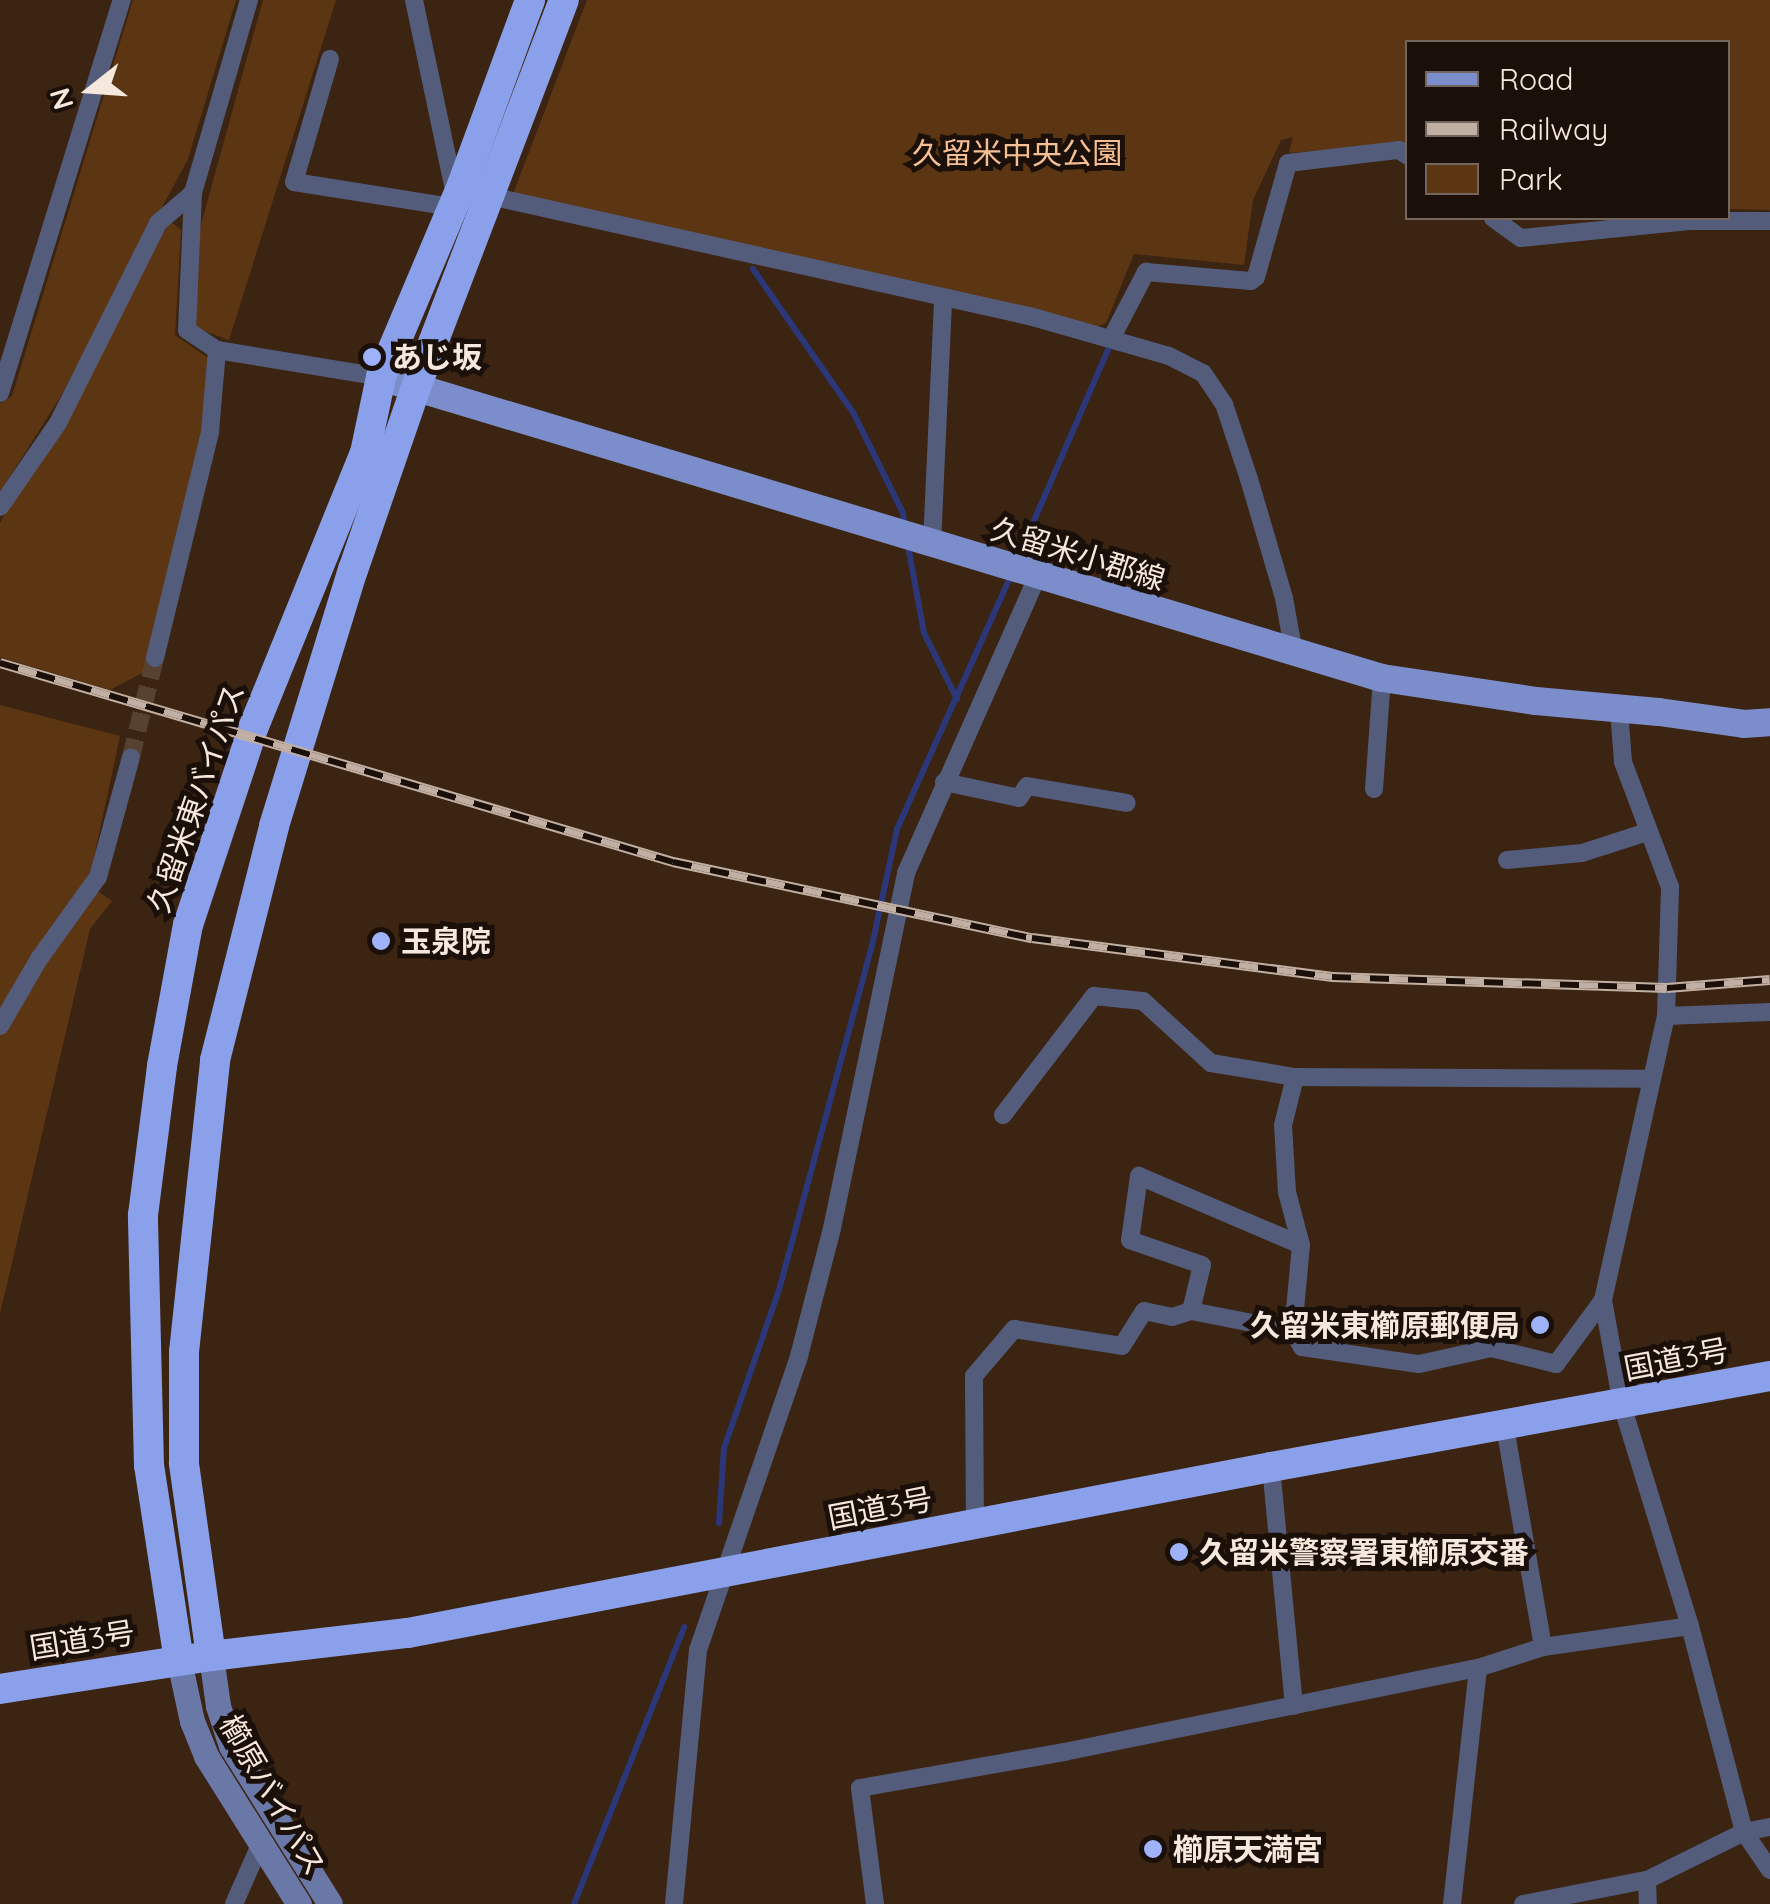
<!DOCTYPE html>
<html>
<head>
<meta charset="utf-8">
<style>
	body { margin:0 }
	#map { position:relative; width:1770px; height:1904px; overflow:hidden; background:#3b2412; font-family:Quicksand,"Noto Sans JP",sans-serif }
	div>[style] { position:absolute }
	.green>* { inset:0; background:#5c3613 }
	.stream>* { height:6px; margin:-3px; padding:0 3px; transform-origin:3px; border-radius:3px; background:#2b3779 }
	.street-tunnel>* { height:18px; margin-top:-9px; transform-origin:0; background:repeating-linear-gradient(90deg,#574130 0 18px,transparent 0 27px) }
	.street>* { height:18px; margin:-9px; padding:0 9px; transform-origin:9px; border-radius:9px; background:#535c7b }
	.secondary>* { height:25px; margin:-12.5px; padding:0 12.5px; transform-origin:12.5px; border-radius:12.5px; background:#6a78a8 }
	.primary>* { height:28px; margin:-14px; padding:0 14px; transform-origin:14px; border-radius:14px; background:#7b8dcb }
	.highway>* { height:30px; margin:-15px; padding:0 15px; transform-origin:15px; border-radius:15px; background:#8ba0eb }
	.rail>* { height:10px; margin-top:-5px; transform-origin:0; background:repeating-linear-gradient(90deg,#1a1009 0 19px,#c0afa2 0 38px); box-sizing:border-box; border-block:2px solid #c0afa2 }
	.dots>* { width:28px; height:28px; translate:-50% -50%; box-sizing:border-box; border:5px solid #1a1009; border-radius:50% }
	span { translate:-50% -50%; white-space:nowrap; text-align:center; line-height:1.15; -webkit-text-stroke:10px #1a1009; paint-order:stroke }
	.park-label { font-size:30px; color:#f6be93 }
	.poi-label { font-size:30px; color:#f7e8dd; font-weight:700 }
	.left { translate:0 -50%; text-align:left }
	.right { translate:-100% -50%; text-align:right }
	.street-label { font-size:30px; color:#f7e8dd }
	.legend { position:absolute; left:1405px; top:40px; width:325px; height:180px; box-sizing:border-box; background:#1a1009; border:2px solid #72665e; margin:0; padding:12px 18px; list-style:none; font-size:30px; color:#f7e8dd }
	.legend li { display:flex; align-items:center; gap:20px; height:50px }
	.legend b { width:50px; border:2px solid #72665e }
	.north { position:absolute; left:40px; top:40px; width:100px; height:100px; -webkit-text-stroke:8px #1a1009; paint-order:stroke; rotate:253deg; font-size:28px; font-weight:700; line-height:40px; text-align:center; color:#f7e8dd }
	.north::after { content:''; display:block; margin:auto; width:35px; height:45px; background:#f7e8dd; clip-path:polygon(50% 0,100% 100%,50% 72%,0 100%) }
</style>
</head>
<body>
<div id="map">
	<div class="green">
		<i style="clip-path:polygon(133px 0,236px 0,188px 159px,59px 399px,0 492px,0 404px,12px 396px)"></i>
		<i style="clip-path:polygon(263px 0,336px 0,229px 340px,193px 327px,200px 228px)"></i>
		<i style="clip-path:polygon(587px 0,1770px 0,1770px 210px,1728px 209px,1728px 42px,1408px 42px,1407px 146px,1398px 143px,1289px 153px,1293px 137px,1281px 140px,1253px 200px,1244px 265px,1134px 254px,1106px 323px,1094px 328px,513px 194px)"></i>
		<i style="clip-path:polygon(170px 221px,181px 230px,175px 335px,211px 360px,202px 450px,144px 672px,110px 690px,0 657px,0 523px)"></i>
		<i style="clip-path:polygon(0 705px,120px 736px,91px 871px,0 1017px)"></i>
		<i style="clip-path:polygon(99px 892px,112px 901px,90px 929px,0 1314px,0 1035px,91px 894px)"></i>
	</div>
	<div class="stream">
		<i style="left:753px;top:269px;width:177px;rotate:55.1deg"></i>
		<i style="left:854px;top:414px;width:110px;rotate:63.7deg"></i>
		<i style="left:903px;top:513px;width:15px;rotate:82deg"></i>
		<i style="left:908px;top:546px;width:88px;rotate:79.6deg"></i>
		<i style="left:924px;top:633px;width:74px;rotate:63.4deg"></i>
		<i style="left:1017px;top:560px;width:229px;rotate:-66.6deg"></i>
		<i style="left:719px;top:1523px;width:75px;rotate:-86.2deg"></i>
		<i style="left:724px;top:1448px;width:167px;rotate:-70.8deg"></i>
		<i style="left:779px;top:1290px;width:361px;rotate:-74.9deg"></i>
		<i style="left:873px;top:941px;width:115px;rotate:-77.9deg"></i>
		<i style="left:897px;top:829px;width:276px;rotate:-65.8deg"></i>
		<i style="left:574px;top:1904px;width:298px;rotate:-68.3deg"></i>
	</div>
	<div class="street-tunnel">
		<i style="left:131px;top:757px;width:102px;rotate:-76.4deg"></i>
	</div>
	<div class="street">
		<i style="left:249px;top:0;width:201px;rotate:106.2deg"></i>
		<i style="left:193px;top:193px;width:137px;rotate:92.5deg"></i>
		<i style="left:187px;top:330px;width:36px;rotate:34deg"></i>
		<i style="left:217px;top:350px;width:166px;rotate:9.3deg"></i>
		<i style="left:414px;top:0;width:199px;rotate:78.1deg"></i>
		<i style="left:330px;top:59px;width:128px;rotate:106.3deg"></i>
		<i style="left:294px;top:182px;width:159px;rotate:9deg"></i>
		<i style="left:490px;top:196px;width:556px;rotate:12.56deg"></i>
		<i style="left:1033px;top:317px;width:141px;rotate:16deg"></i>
		<i style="left:1169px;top:356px;width:38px;rotate:27deg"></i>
		<i style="left:1203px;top:373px;width:37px;rotate:56deg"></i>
		<i style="left:1224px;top:404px;width:79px;rotate:71.6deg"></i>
		<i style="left:1249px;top:479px;width:124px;rotate:73.6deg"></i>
		<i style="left:1284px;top:598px;width:56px;rotate:79.7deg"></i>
		<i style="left:1493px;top:218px;width:34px;rotate:36deg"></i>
		<i style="left:1521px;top:238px;width:169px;rotate:-5.8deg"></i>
		<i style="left:1689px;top:221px;width:81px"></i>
		<i style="left:1111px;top:339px;width:76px;rotate:-62.4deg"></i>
		<i style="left:1146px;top:272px;width:105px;rotate:4.9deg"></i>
		<i style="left:1251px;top:281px;width:6px;rotate:-39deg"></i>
		<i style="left:1256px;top:277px;width:118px;rotate:-74.3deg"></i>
		<i style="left:1288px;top:163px;width:112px;rotate:-6.7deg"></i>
		<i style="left:1399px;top:150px;width:11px;rotate:34deg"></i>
		<i style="left:0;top:393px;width:412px;rotate:-72.8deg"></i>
		<i style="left:0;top:507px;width:102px;rotate:-55.4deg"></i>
		<i style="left:58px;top:423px;width:224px;rotate:-63.4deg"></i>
		<i style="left:158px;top:223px;width:46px;rotate:-40.6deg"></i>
		<i style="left:932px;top:544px;width:244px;rotate:-87.4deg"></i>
		<i style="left:155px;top:658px;width:233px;rotate:-76.3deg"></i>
		<i style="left:210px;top:432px;width:82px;rotate:-85.1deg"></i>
		<i style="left:944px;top:782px;width:77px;rotate:12deg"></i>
		<i style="left:1019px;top:798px;width:14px;rotate:-56deg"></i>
		<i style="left:1027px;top:786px;width:101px;rotate:9.6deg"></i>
		<i style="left:1374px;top:789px;width:111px;rotate:-85.9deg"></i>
		<i style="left:1507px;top:860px;width:75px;rotate:-5.3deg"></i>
		<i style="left:1582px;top:853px;width:68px;rotate:-17.9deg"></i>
		<i style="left:1666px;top:1016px;width:104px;rotate:-2.2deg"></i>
		<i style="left:0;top:1026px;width:78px;rotate:-59.8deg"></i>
		<i style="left:39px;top:959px;width:101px;rotate:-54.3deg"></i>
		<i style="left:98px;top:877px;width:124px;rotate:-74.6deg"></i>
		<i style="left:1295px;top:1077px;width:49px;rotate:104deg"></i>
		<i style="left:1283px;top:1125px;width:67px;rotate:86.6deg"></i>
		<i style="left:1287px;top:1192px;width:55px;rotate:75.2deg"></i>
		<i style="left:1301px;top:1245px;width:86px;rotate:95.3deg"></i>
		<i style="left:1293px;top:1331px;width:18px;rotate:61deg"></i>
		<i style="left:1302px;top:1347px;width:118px;rotate:8.3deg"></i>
		<i style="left:1419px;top:1364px;width:74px;rotate:-12.5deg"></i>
		<i style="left:1491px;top:1348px;width:67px;rotate:13.8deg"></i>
		<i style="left:1556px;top:1364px;width:79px;rotate:-53.7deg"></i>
		<i style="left:1603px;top:1300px;width:291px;rotate:-77.5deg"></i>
		<i style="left:1666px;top:1016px;width:129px;rotate:-88.2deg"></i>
		<i style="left:1670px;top:887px;width:134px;rotate:-110.6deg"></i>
		<i style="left:1623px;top:762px;width:52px;rotate:-94.4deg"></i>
		<i style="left:1003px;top:1115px;width:150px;rotate:-52.6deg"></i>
		<i style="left:1094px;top:996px;width:49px;rotate:5.8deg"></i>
		<i style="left:1143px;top:1001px;width:92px;rotate:42.4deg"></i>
		<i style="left:1211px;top:1063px;width:85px;rotate:9.5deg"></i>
		<i style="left:1295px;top:1077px;width:357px;rotate:0.3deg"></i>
		<i style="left:1603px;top:1300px;width:107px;rotate:79.7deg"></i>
		<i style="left:1622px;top:1405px;width:231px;rotate:72.9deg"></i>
		<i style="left:1690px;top:1626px;width:213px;rotate:75.3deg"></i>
		<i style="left:1744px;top:1832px;width:46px;rotate:55.6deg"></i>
		<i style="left:1191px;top:1311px;width:104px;rotate:11.1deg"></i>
		<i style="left:1505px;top:1427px;width:223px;rotate:80.2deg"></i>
		<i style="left:1271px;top:1467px;width:240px;rotate:84.5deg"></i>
		<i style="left:975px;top:1526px;width:150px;rotate:-90.4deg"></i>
		<i style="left:974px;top:1376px;width:62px;rotate:-49.6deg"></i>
		<i style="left:1014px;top:1329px;width:109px;rotate:8.9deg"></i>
		<i style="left:1122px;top:1346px;width:41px;rotate:-57.8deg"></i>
		<i style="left:1144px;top:1311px;width:29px;rotate:12deg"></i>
		<i style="left:1172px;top:1317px;width:20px;rotate:-18deg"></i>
		<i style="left:1191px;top:1311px;width:47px;rotate:-76.6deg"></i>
		<i style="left:1202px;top:1265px;width:76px;rotate:-160.9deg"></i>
		<i style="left:1130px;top:1240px;width:65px;rotate:-82deg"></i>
		<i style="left:1139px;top:1176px;width:176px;rotate:23.1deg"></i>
		<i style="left:1647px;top:1880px;width:24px;rotate:88deg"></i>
		<i style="left:234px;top:1904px;width:64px;rotate:-66.2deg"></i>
		<i style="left:674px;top:1904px;width:255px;rotate:-84.6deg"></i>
		<i style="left:698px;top:1650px;width:311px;rotate:-71deg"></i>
		<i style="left:799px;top:1356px;width:132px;rotate:-75.5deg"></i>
		<i style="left:832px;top:1228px;width:363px;rotate:-78.2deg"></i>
		<i style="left:906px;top:873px;width:326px;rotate:-66.1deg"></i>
		<i style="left:875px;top:1904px;width:117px;rotate:-97.4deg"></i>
		<i style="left:860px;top:1788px;width:207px;rotate:-10deg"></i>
		<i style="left:1064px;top:1752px;width:422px;rotate:-11.5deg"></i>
		<i style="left:1478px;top:1668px;width:68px;rotate:-17.9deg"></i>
		<i style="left:1543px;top:1647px;width:148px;rotate:-8.1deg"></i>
		<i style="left:1452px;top:1904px;width:237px;rotate:-83.7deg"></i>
		<i style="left:1523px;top:1904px;width:126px;rotate:-11deg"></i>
		<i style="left:1647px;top:1880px;width:108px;rotate:-26.3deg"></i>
		<i style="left:1744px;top:1832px;width:26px;rotate:-11deg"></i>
	</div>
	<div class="secondary">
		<i style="left:211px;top:1656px;width:50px;rotate:82deg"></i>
		<i style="left:218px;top:1706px;width:42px;rotate:72deg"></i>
		<i style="left:231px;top:1746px;width:186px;rotate:57.9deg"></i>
		<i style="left:179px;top:1661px;width:61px;rotate:77.8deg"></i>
		<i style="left:192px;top:1721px;width:38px;rotate:68deg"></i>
		<i style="left:206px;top:1756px;width:175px;rotate:57.9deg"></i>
	</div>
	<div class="primary">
		<i style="left:381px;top:377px;width:1045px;rotate:16.74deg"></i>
		<i style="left:1382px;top:678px;width:156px;rotate:8.5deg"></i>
		<i style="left:1536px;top:701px;width:123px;rotate:5.1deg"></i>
		<i style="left:1659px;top:712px;width:86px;rotate:8deg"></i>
		<i style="left:1744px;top:724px;width:26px;rotate:-4deg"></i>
	</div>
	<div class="highway">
		<i style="left:211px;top:1656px;width:195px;rotate:-98deg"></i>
		<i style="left:184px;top:1463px;width:111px;rotate:-90deg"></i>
		<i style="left:184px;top:1352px;width:294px;rotate:-83.9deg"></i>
		<i style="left:215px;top:1060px;width:241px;rotate:-75.8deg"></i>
		<i style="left:274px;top:826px;width:268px;rotate:-72.9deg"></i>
		<i style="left:353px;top:570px;width:190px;rotate:-71deg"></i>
		<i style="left:415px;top:390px;width:417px;rotate:-69.1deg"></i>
		<i style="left:179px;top:1661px;width:197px;rotate:-98.7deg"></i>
		<i style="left:149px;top:1466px;width:251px;rotate:-91.4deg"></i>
		<i style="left:143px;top:1215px;width:150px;rotate:-82.7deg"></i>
		<i style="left:162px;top:1066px;width:143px;rotate:-79.6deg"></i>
		<i style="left:188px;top:925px;width:210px;rotate:-71.7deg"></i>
		<i style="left:254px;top:726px;width:295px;rotate:-67.9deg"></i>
		<i style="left:365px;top:453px;width:78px;rotate:-78.1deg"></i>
		<i style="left:381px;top:377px;width:208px;rotate:-67.1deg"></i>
		<i style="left:462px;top:185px;width:197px;rotate:-69.8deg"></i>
		<i style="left:0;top:1689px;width:214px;rotate:-8.9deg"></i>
		<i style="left:211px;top:1656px;width:198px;rotate:-6.7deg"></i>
		<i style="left:408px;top:1633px;width:879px;rotate:-10.89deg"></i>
		<i style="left:1271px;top:1467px;width:507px;rotate:-10.34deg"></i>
	</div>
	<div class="rail">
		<i style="left:0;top:663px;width:702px;rotate:16.47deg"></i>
		<i style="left:673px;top:862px;width:367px;rotate:12deg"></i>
		<i style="left:1032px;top:938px;width:303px;rotate:7.4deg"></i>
		<i style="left:1332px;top:977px;width:335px;rotate:1.9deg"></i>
		<i style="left:1667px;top:988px;width:103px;rotate:-4.4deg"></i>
	</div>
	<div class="dots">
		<i style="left:372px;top:357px;background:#9fb3fd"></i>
		<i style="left:381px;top:941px;background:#9fb3fd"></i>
		<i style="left:1540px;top:1325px;background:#9fb3fd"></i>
		<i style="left:1179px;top:1552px;background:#9fb3fd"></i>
		<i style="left:1153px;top:1849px;background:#9fb3fd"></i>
	</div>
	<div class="park-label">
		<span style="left:1017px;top:153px">久留米中央公園</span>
	</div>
	<div class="poi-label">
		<span class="left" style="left:392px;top:357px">あじ坂</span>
		<span class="left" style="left:401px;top:941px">玉泉院</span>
		<span class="right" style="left:1520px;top:1325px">久留米東櫛原郵便局</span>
		<span class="left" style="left:1199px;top:1552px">久留米警察署東櫛原交番</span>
		<span class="left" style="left:1173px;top:1849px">櫛原天満宮</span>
	</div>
	<div class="street-label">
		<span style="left:1078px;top:554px;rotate:17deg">久留米小郡線</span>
		<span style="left:196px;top:798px;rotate:-71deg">久留米東バイパス</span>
		<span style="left:1676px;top:1359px;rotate:-11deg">国道3号</span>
		<span style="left:880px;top:1508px;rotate:-11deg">国道3号</span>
		<span style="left:82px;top:1640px;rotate:-9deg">国道3号</span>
		<span style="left:273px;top:1795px;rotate:60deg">櫛原バイパス</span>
	</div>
	<ul class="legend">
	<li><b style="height:12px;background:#7b8dcb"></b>Road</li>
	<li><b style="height:12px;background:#c0afa2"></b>Railway</li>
	<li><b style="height:28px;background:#5c3613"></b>Park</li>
	</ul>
	<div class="north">N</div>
</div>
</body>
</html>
